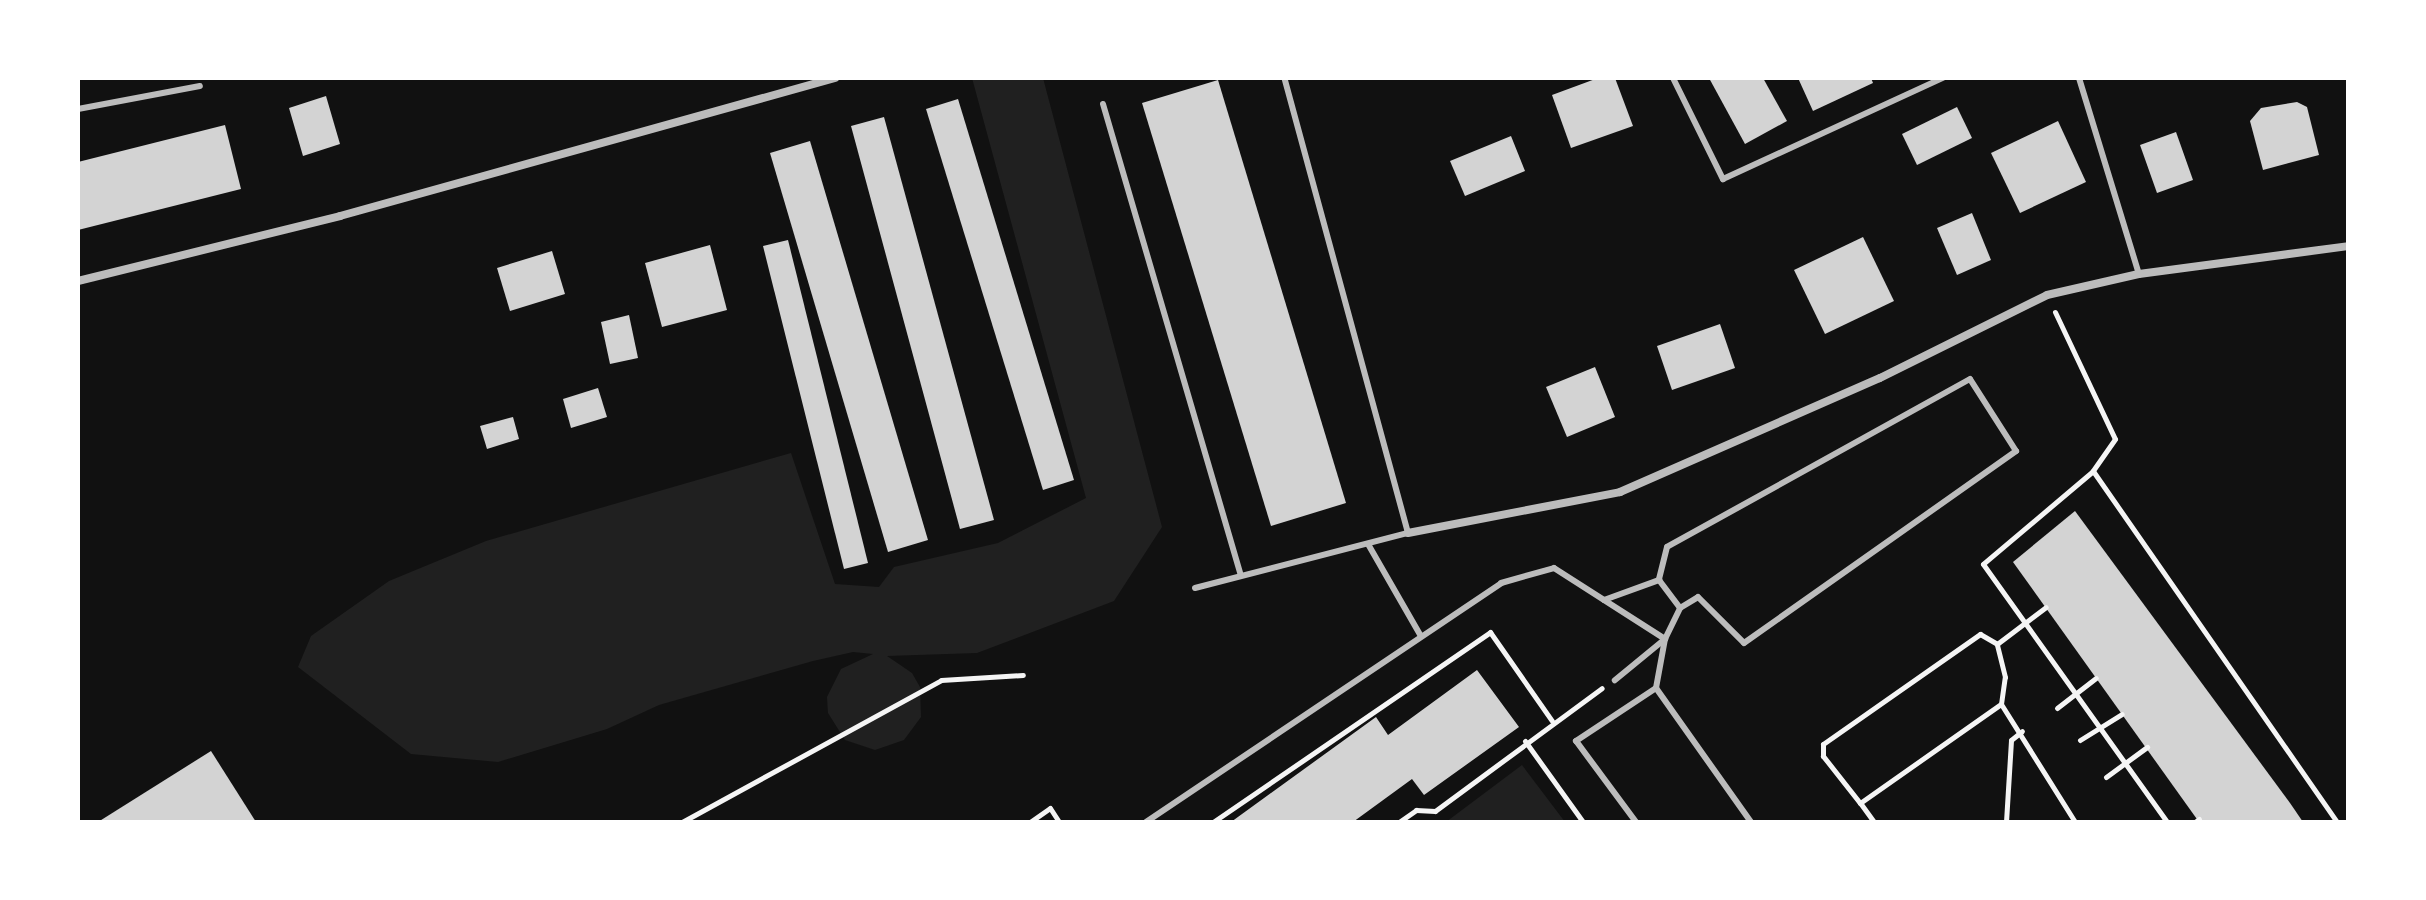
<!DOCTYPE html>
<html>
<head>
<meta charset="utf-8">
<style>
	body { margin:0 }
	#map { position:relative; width:2426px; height:900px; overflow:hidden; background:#111; font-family:Montserrat,sans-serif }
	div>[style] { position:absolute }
	.green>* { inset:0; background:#202020 }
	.building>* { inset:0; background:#d3d3d3 }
	.path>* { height:5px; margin:-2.5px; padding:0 2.5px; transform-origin:2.5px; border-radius:2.5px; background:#f5f5f5 }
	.service>* { height:6px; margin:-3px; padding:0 3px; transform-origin:3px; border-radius:3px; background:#bcbcbc }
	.minor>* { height:8px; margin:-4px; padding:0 4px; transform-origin:4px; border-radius:4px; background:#bcbcbc }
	span { translate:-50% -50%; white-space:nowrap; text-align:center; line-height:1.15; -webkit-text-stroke:8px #fff; paint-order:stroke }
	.frame { position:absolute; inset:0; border:80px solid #fff; pointer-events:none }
</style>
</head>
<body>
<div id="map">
	<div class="green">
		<i style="clip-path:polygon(972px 78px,1043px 78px,1162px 527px,1114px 601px,977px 653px,887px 656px,912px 673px,920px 687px,921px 717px,904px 740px,875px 750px,845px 740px,828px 713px,827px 697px,841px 669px,873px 654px,853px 652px,813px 661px,659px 705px,607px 729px,498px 762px,411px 754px,298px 667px,311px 636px,389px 581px,486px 541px,791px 453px,835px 584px,879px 587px,894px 567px,998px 543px,1086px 498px)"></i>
		<i style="clip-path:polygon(1522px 765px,1565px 822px,1446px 822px)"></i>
	</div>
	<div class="building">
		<i style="clip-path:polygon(1598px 78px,1615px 78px,1633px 126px,1571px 148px,1552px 95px)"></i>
		<i style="clip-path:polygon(1709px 78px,1763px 78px,1787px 121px,1745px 144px)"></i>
		<i style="clip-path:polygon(1798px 78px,1871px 78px,1873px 83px,1813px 111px)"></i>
		<i style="clip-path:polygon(1218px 80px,1346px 503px,1271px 526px,1142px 103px)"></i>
		<i style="clip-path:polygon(326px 96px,340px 144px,303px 156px,289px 108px)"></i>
		<i style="clip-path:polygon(958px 99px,1074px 480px,1043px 490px,926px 109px)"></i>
		<i style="clip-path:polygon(2297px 102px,2307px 107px,2319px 155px,2263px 170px,2250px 121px,2261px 108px)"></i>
		<i style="clip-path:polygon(1957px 107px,1972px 138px,1917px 165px,1902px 134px)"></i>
		<i style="clip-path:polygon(884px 117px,994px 520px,960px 529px,851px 126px)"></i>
		<i style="clip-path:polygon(2058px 121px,2086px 182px,2020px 213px,1991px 153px)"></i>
		<i style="clip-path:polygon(225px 125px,241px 189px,78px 230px,78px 162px)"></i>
		<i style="clip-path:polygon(2176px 132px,2193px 180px,2157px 193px,2140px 145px)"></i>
		<i style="clip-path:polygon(1511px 136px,1525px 171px,1465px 196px,1450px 161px)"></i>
		<i style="clip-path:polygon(810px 141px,928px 540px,888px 552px,770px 153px)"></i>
		<i style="clip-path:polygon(1972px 213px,1991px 260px,1957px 275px,1937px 228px)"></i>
		<i style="clip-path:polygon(1863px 237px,1894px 301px,1825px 334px,1794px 270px)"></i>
		<i style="clip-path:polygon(788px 240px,868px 563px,844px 569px,763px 246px)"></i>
		<i style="clip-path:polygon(710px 245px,727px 310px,662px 327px,645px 263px)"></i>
		<i style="clip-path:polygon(552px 251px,565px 294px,510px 311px,497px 268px)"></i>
		<i style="clip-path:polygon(629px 315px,638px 358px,610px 364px,601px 322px)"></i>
		<i style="clip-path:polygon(1720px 324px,1735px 368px,1672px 390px,1657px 346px)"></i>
		<i style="clip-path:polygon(1595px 367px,1615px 417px,1567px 437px,1546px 387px)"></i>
		<i style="clip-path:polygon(598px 388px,607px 417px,571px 428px,563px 399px)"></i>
		<i style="clip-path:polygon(513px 417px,519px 439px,487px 449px,480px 426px)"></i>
		<i style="clip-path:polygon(2075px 511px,2290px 803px,2303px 822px,2199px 822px,2013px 562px)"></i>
		<i style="clip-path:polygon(1477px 670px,1519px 727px,1424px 795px,1412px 779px,1353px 822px,1231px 822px,1376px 717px,1388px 735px)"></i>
		<i style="clip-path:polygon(211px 751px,256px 822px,98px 822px)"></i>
	</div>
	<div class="path">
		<i style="left:2055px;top:312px;width:140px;rotate:64.7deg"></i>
		<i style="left:2115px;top:439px;width:39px;rotate:125deg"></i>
		<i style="left:2093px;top:471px;width:427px;rotate:55.2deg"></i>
		<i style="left:2093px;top:471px;width:144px;rotate:139.8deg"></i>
		<i style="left:1983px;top:564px;width:317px;rotate:54.5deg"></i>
		<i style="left:2001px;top:704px;width:27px;rotate:-82deg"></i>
		<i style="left:2005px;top:677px;width:34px;rotate:-104deg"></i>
		<i style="left:1997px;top:644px;width:61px;rotate:-37.1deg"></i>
		<i style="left:2057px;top:708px;width:49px;rotate:-37.6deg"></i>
		<i style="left:2080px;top:740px;width:49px;rotate:-31.8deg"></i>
		<i style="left:1525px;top:741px;width:100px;rotate:54.4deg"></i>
		<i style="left:2106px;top:777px;width:51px;rotate:-36.2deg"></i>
		<i style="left:1860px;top:803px;width:60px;rotate:-128.2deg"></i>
		<i style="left:1823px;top:756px;width:12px;rotate:-90deg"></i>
		<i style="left:1823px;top:744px;width:192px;rotate:-35deg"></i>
		<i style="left:1980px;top:634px;width:20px;rotate:30deg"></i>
		<i style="left:682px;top:822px;width:295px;rotate:-28.7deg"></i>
		<i style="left:941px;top:680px;width:82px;rotate:-3.5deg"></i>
		<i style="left:1030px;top:822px;width:24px;rotate:-35deg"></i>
		<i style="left:1050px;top:808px;width:17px;rotate:57deg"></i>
		<i style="left:1213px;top:822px;width:336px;rotate:-34.4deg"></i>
		<i style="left:1490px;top:632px;width:108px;rotate:55.1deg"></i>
		<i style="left:1399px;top:822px;width:21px;rotate:-35deg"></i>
		<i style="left:1416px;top:810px;width:19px;rotate:3deg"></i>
		<i style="left:1435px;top:811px;width:207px;rotate:-36.4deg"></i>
		<i style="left:1874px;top:822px;width:24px;rotate:-126deg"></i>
		<i style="left:1860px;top:803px;width:172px;rotate:-35.1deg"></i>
		<i style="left:2001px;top:704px;width:139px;rotate:57.9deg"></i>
		<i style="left:2006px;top:822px;width:82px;rotate:-86.5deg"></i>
		<i style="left:2011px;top:740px;width:14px;rotate:-39deg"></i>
		<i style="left:2195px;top:822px;width:5px;rotate:-37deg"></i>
	</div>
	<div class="service">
		<i style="left:1673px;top:78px;width:113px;rotate:63.7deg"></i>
		<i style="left:1723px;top:179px;width:242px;rotate:-24.7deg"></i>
		<i style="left:2079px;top:78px;width:205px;rotate:73deg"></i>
		<i style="left:1103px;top:104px;width:491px;rotate:73.7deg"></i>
		<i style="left:78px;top:109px;width:124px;rotate:-10.7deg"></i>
		<i style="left:1368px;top:544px;width:106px;rotate:60.1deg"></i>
		<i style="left:1195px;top:588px;width:220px;rotate:-14.5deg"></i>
		<i style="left:1408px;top:533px;width:472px;rotate:-105.2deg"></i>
		<i style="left:1604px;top:600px;width:59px;rotate:-20deg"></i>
		<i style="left:1656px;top:688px;width:164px;rotate:54.7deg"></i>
		<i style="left:1146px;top:822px;width:428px;rotate:-33.9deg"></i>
		<i style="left:1501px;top:583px;width:55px;rotate:-15.8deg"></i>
		<i style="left:1554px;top:568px;width:132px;rotate:32.6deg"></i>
		<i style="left:1665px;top:639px;width:65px;rotate:140.6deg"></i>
		<i style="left:1636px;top:822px;width:101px;rotate:-126.5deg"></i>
		<i style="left:1576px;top:741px;width:96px;rotate:-33.5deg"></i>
		<i style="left:1656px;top:688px;width:50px;rotate:-79.6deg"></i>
		<i style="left:1665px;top:639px;width:34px;rotate:-64deg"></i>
		<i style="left:1680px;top:608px;width:21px;rotate:-31deg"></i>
		<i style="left:1698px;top:597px;width:65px;rotate:45deg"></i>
		<i style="left:1744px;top:643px;width:333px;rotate:-35.2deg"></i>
		<i style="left:2016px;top:451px;width:85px;rotate:-122.6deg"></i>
		<i style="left:1970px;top:379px;width:346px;rotate:151deg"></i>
		<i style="left:1667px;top:547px;width:34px;rotate:104deg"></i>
		<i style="left:1659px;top:580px;width:35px;rotate:53deg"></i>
	</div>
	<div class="minor">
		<i style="left:78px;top:281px;width:270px;rotate:-13.9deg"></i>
		<i style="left:340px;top:216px;width:514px;rotate:-15.58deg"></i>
		<i style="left:1408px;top:533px;width:216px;rotate:-10.9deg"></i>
		<i style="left:1620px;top:492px;width:284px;rotate:-23.7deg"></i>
		<i style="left:1880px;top:378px;width:186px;rotate:-26.4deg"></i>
		<i style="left:2047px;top:295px;width:94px;rotate:-12.9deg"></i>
		<i style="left:2139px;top:274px;width:211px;rotate:-7.6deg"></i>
	</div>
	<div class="frame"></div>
</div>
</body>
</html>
